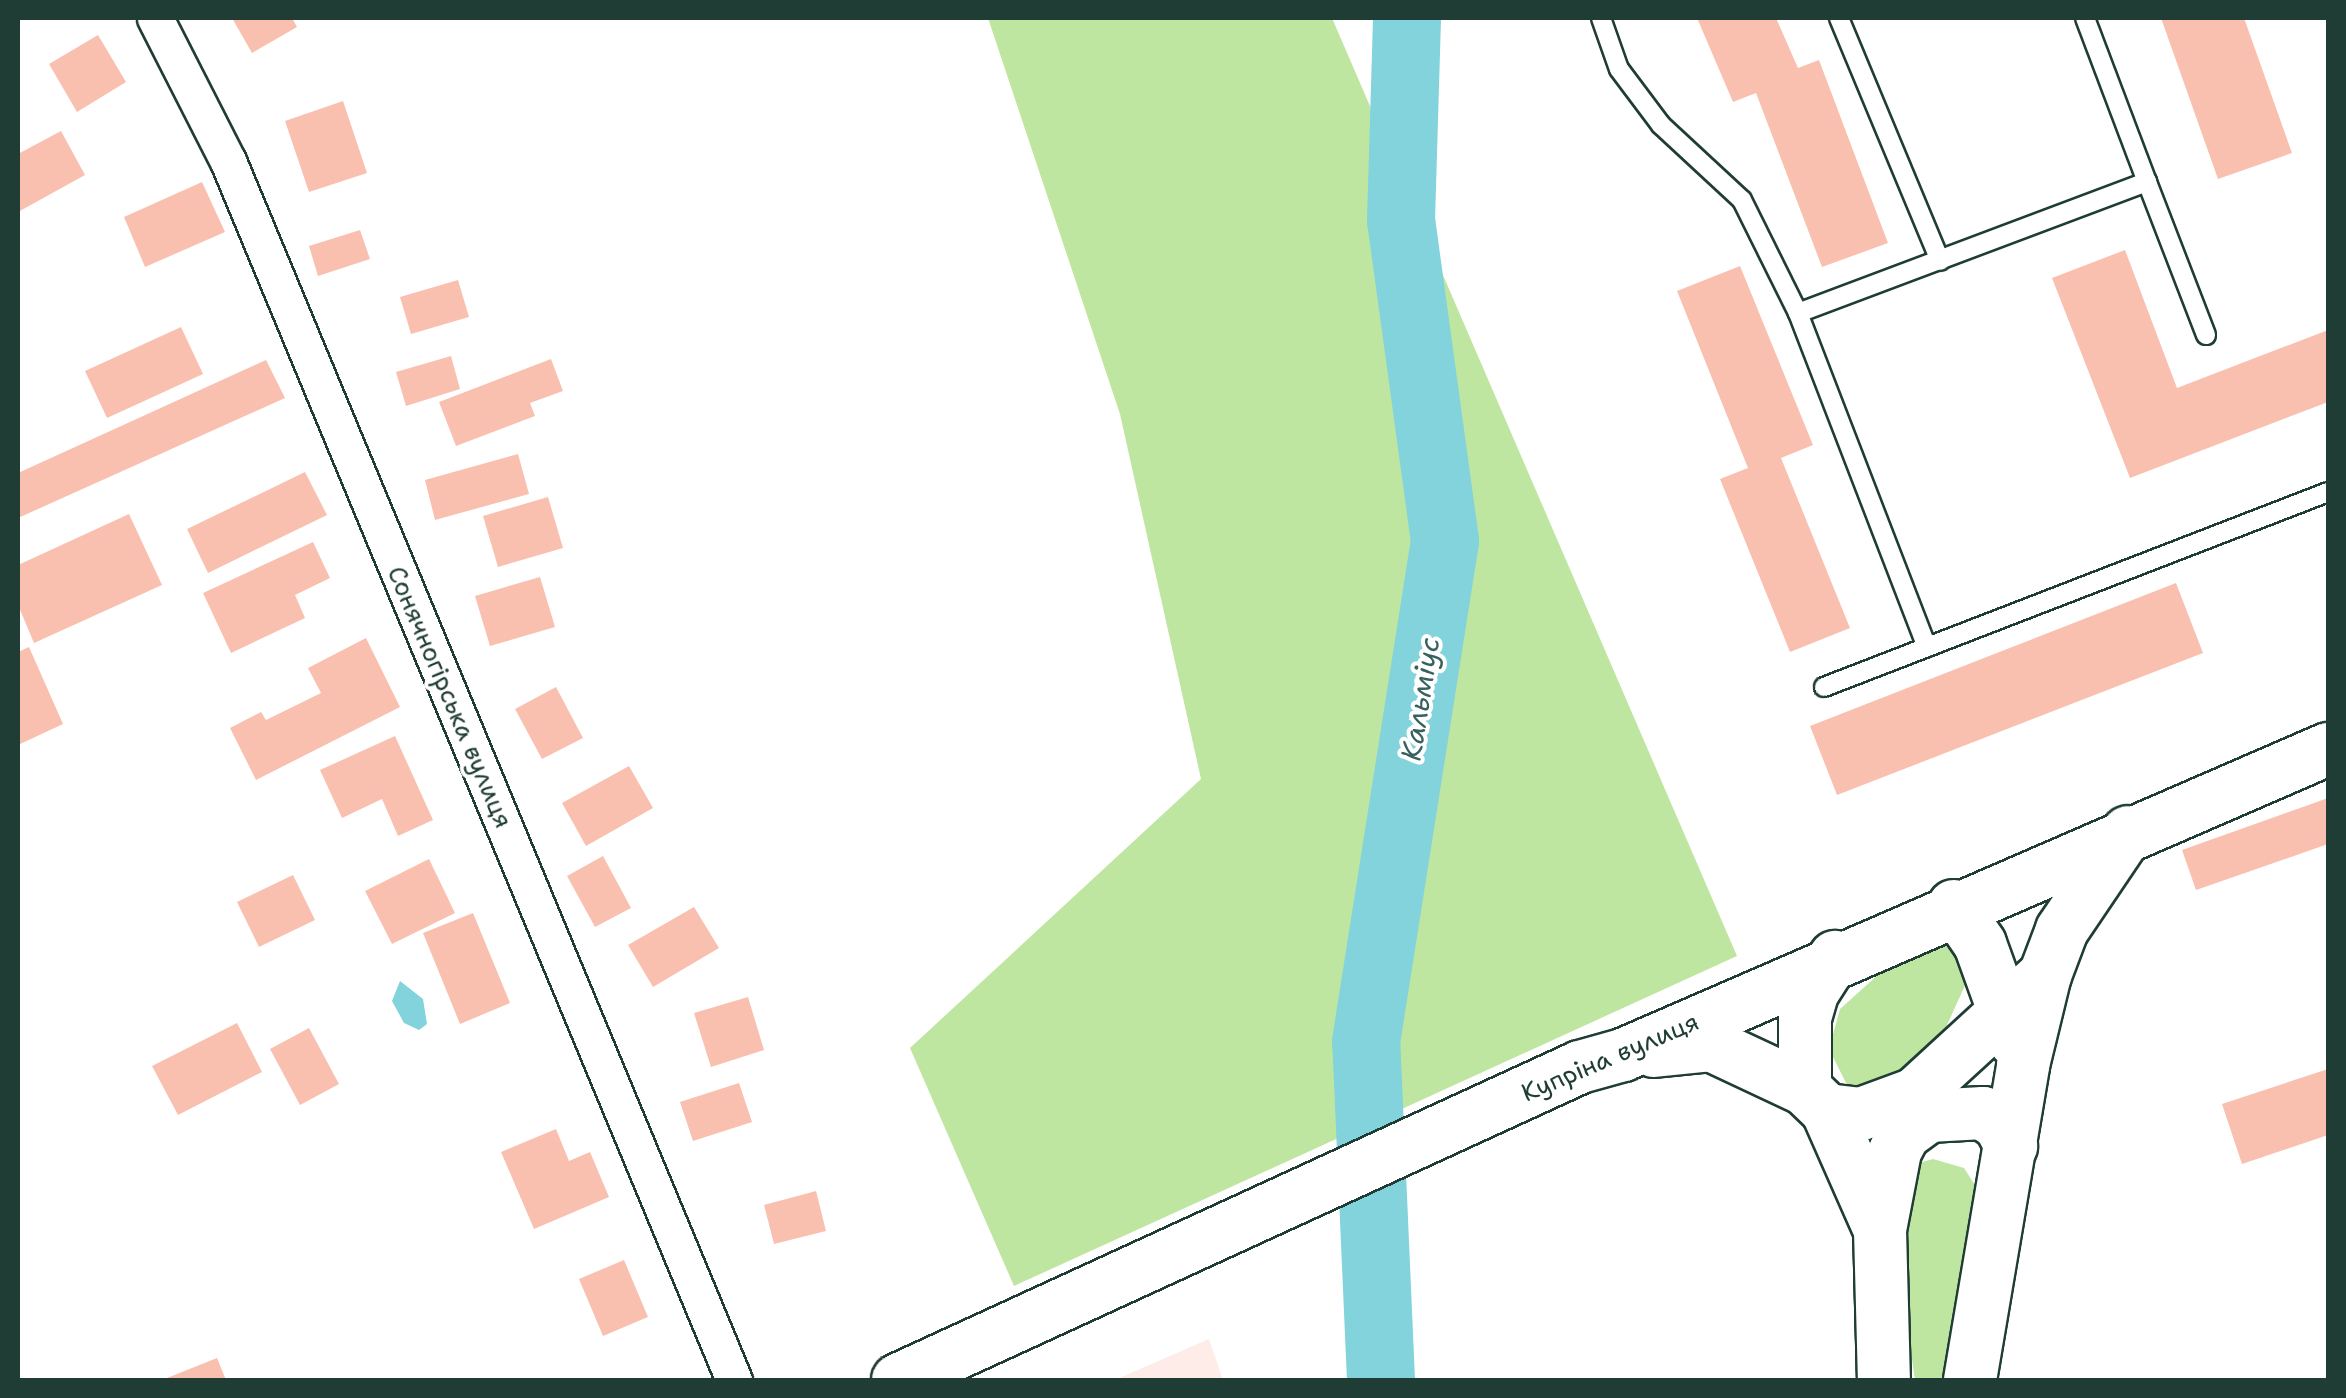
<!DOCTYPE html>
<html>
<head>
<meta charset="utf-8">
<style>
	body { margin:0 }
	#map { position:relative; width:2346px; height:1398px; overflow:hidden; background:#fff; font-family:"Shantell Sans",sans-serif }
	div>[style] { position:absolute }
	.built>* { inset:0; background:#fdece7 }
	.green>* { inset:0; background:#bfe6a1 }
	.water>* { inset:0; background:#82d3dc }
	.river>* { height:68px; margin:-34px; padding:0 34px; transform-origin:34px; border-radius:34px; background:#82d3dc }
	.building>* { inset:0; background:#f9c0af }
	.roads { filter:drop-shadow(2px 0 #1f3d34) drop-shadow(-2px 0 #1f3d34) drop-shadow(0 2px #1f3d34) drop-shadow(0 -2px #1f3d34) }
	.lane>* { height:18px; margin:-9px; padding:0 9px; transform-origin:9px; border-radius:9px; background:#fff }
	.street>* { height:35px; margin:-17.5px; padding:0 17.5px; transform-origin:17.5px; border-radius:17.5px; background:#fff }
	.secondary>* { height:52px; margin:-26px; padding:0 26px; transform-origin:26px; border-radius:26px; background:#fff }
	span { translate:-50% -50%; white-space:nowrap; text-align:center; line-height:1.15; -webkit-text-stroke:8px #fff; paint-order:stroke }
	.street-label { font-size:25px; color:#1f3d34 }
	.water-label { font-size:28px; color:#38625e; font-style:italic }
	.frame { position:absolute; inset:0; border:20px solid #1f3d34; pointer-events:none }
</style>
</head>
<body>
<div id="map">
	<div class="built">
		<i style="clip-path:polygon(1209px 1339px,1223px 1380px,1115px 1380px)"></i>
	</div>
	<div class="green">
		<i style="clip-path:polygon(988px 18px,1332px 18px,1737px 956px,1014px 1286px,910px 1048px,1201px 779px,1120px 414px)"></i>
		<i style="clip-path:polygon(1954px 936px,1967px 981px,1942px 1036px,1893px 1090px,1849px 1089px,1829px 1049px,1840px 1009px,1900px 955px)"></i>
		<i style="clip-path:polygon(1933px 1159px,1964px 1168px,1980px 1193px,1947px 1380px,1915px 1380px,1892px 1220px,1919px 1163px)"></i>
	</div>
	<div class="water">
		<i style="clip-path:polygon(400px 981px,423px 999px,427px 1024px,419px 1030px,404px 1023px,392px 1001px)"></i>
	</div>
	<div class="river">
		<i style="left:1381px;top:1380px;width:338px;rotate:-92.5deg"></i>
		<i style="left:1366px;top:1042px;width:507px;rotate:-81.04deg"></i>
		<i style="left:1445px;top:541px;width:323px;rotate:-97.8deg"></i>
		<i style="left:1401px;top:221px;width:203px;rotate:-88.3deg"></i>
	</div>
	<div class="building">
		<i style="clip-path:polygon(232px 18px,292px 18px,297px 27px,252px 53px)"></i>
		<i style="clip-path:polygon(1697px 18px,1776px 18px,1798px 68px,1819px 60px,1888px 243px,1822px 267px,1756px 93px,1733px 102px)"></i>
		<i style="clip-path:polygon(2161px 18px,2244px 18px,2292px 153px,2218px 179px)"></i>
		<i style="clip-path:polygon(98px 35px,126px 82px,77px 112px,49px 64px)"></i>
		<i style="clip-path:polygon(343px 101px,367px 173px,309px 192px,285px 121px)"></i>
		<i style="clip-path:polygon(61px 131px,85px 175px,18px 212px,18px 154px)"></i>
		<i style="clip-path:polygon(202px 182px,225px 232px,145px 267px,124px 217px)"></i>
		<i style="clip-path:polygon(360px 230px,370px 259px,318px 276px,309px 246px)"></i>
		<i style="clip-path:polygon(2125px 250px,2177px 388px,2328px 330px,2328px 402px,2130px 478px,2052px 278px)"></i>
		<i style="clip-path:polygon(1740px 266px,1813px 445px,1781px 458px,1850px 628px,1790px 652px,1720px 479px,1748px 468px,1677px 291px)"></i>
		<i style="clip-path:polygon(458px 280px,469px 317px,411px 334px,400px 297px)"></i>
		<i style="clip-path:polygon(181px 327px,203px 374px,107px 418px,85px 371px)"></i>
		<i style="clip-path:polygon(451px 356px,460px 389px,406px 406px,396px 372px)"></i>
		<i style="clip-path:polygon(551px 359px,563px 391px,530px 403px,535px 416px,456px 446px,439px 402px)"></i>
		<i style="clip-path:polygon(266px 360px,285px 398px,18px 518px,18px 473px)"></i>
		<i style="clip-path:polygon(518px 454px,529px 494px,435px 520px,425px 480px)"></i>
		<i style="clip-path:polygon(305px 472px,327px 515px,208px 573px,187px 529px)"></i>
		<i style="clip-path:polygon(548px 497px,563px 548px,498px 567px,483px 516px)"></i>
		<i style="clip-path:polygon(129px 514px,162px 585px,34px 643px,18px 605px,18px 565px)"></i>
		<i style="clip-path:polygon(313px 542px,330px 578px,295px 595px,305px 618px,231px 653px,203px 593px)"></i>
		<i style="clip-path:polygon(540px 577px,555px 627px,490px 646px,475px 596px)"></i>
		<i style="clip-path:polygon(2176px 583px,2203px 653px,1837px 795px,1810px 726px)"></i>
		<i style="clip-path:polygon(366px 638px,400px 707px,256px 780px,230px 728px,261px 712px,266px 720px,321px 693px,308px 668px)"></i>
		<i style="clip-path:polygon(29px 647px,63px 724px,18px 745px,18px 652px)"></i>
		<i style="clip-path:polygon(556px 687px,583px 738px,542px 759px,515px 709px)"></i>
		<i style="clip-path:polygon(395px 736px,433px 820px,398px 836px,382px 799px,342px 818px,320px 770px)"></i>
		<i style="clip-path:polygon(629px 766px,653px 808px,586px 846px,562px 803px)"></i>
		<i style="clip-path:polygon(2328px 798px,2328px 844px,2196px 890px,2182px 850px)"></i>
		<i style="clip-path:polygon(603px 856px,631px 908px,595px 927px,567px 876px)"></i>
		<i style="clip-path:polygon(429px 859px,455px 913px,392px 944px,365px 891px)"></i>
		<i style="clip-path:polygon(293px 875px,315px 920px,259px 947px,237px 902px)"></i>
		<i style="clip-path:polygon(694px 907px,719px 948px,653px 987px,628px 945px)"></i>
		<i style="clip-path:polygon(473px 913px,510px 1003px,460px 1024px,423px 933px)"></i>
		<i style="clip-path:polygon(748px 997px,764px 1050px,711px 1067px,694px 1013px)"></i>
		<i style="clip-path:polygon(237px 1023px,262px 1072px,178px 1115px,152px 1066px)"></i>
		<i style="clip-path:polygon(309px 1028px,339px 1084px,300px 1105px,270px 1049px)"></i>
		<i style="clip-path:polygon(2328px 1069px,2328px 1135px,2242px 1164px,2222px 1104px)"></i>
		<i style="clip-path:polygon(739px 1083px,752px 1122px,693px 1141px,680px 1102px)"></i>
		<i style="clip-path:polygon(556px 1129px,569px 1161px,590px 1152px,609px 1197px,534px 1229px,501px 1152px)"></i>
		<i style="clip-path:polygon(816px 1191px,826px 1231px,774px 1244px,764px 1205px)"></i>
		<i style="clip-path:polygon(624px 1260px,648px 1317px,603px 1336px,579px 1279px)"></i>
		<i style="clip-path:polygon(217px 1358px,226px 1380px,162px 1380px)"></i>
	</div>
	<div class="roads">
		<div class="lane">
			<i style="left:1601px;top:18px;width:54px;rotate:70.6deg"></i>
			<i style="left:1619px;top:69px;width:70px;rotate:53.1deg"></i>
			<i style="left:1661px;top:125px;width:110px;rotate:42.8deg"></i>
			<i style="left:1742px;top:200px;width:126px;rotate:63.6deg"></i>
			<i style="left:1798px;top:313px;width:358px;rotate:68.9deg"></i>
			<i style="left:1839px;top:18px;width:263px;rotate:67.4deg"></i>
			<i style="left:2147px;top:182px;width:164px;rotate:68.9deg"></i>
			<i style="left:1798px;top:313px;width:373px;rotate:-20.6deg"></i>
			<i style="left:2147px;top:182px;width:175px;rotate:-110.7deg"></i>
			<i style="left:1824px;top:687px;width:540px;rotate:-21.15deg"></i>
		</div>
		<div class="street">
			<i style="left:155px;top:18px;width:161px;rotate:63deg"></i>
			<i style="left:228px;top:161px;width:1320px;rotate:67.46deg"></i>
		</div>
		<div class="secondary">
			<i style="left:1954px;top:906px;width:46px;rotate:55.6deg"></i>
			<i style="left:1980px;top:944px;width:103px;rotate:70.2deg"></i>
			<i style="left:1654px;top:1051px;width:57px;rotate:-6deg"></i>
			<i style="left:1711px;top:1045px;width:104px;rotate:25.1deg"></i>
			<i style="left:1805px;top:1089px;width:30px;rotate:44deg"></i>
			<i style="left:1827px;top:1110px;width:131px;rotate:66.2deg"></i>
			<i style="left:1880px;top:1230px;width:150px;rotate:88.5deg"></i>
			<i style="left:1805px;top:1089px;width:71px;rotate:-90deg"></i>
			<i style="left:1805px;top:1018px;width:26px;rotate:-74deg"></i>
			<i style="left:1812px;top:993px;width:43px;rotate:-57.4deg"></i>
			<i style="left:1827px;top:1110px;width:34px;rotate:7deg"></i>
			<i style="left:1861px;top:1114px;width:58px;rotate:-20.3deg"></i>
			<i style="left:1915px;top:1094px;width:176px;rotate:-42.5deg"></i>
			<i style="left:1880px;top:1230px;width:80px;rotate:-79.2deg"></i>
			<i style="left:1895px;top:1151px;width:19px;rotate:-62deg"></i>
			<i style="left:1904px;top:1134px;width:31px;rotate:-36deg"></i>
			<i style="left:1929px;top:1116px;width:54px;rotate:-3.2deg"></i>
			<i style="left:1983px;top:1113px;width:21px;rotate:35deg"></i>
			<i style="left:2000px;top:1125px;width:24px;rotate:62deg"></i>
			<i style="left:898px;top:1380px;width:750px;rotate:-24.65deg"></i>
			<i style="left:1580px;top:1067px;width:45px;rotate:-15.6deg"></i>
			<i style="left:1623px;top:1055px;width:769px;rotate:-23.46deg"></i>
			<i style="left:1970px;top:1380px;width:319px;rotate:-80.4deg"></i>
			<i style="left:2023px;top:1065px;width:93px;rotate:-76.3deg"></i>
			<i style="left:2045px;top:975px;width:48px;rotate:-69.3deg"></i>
			<i style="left:2062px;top:930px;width:118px;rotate:-56deg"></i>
		</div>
	</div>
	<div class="street-label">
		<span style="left:450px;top:697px;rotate:67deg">Сонячногірська вулиця</span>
		<span style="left:1610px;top:1057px;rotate:-23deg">Купріна вулиця</span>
	</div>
	<div class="water-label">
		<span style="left:1420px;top:699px;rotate:-81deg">Кальміус</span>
	</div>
	<div class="frame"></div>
</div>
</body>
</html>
